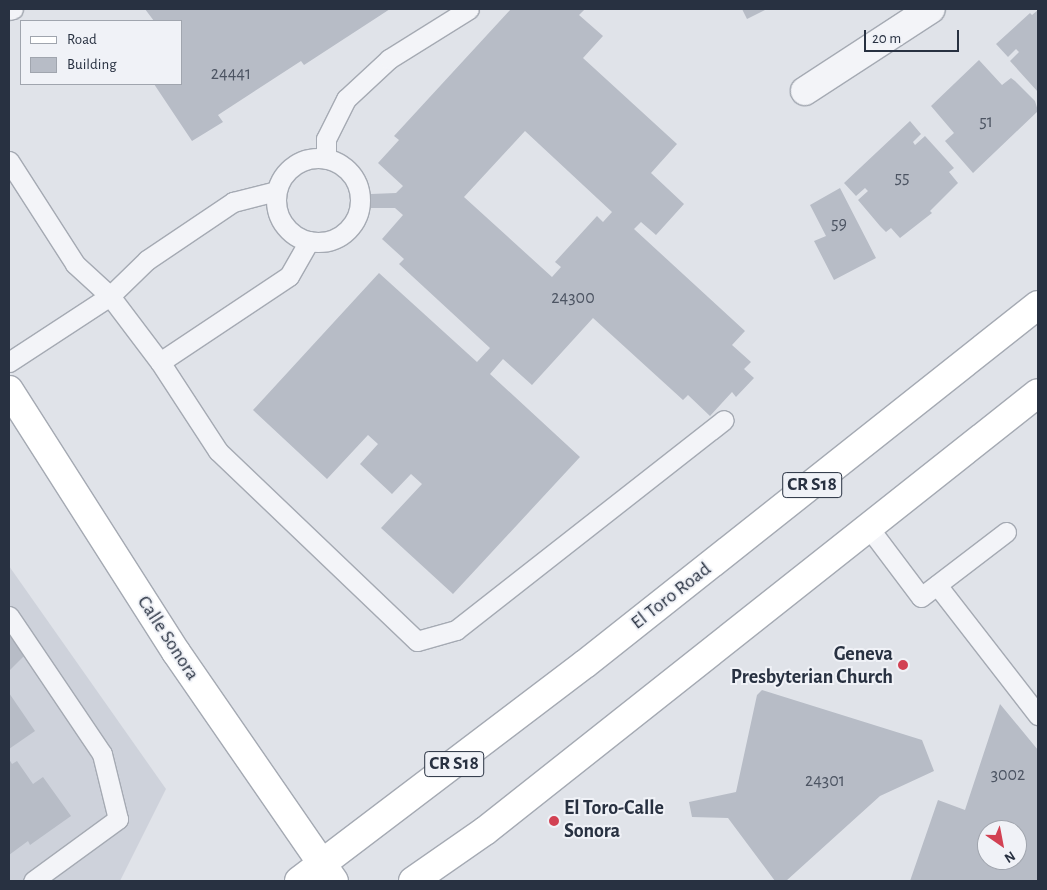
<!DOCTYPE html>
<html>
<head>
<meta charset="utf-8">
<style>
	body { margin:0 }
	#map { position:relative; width:1047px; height:890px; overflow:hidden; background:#e0e3e9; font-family:"Alegreya Sans",sans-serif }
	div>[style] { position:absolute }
	.built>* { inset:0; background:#ced2db }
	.building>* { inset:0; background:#b7bcc6 }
	.roads { filter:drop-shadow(1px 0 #a5aab3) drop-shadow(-1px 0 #a5aab3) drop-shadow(0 1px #a5aab3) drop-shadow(0 -1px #a5aab3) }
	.lane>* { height:19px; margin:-9.5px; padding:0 9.5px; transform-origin:9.5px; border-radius:9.5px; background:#f3f4f8 }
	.lane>.ring { margin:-9.5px; padding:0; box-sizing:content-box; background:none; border:19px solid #f3f4f8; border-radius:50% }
	.street>* { height:28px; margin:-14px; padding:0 14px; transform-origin:14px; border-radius:14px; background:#f3f4f8 }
	.secondary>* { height:28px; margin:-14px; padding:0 14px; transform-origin:14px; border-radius:14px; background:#fff }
	.primary>* { height:28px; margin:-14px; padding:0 14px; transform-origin:14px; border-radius:14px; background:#fff }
	.dots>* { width:14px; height:14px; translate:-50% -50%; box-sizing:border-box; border:2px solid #f0f2f7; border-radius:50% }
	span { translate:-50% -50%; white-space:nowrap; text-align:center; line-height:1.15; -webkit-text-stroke:4px #f0f2f7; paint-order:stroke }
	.number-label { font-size:18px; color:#4c5462 }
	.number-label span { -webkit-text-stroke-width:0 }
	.shield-label span { padding:1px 4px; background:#f0f2f7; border:1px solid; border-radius:4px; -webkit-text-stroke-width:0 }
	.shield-label { font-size:19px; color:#283141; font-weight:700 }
	.street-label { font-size:20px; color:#283141 }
	.poi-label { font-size:20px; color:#283141; font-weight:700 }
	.right { translate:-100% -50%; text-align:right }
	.left { translate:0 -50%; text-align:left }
	.frame { position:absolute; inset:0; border:10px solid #283141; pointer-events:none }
	.legend { position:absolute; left:20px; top:20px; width:162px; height:65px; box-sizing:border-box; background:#f0f2f7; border:1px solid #a0a5ae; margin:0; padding:6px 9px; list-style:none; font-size:15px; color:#283141 }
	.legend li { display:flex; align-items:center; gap:10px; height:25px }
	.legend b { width:25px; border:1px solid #a0a5ae }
	.north { position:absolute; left:977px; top:820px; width:50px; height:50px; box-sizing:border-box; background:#f0f2f7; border:1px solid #a0a5ae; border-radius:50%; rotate:147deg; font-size:14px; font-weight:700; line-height:20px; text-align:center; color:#283141 }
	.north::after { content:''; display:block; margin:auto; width:18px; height:22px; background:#d24153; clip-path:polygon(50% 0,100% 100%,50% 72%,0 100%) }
	.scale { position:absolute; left:864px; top:30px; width:95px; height:22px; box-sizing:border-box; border:2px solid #283141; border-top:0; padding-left:6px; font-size:15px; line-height:18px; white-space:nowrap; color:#283141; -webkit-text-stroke:4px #f0f2f7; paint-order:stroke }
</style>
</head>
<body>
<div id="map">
	<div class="built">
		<i style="clip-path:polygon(9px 566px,166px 789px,120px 881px,9px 881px)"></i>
	</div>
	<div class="building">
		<i style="clip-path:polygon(145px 9px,390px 9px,304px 65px,301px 61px,218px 115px,223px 122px,192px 141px,154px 84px,181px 84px,181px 21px,154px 21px)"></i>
		<i style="clip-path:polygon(evenodd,511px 9px,585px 9px,579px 15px,603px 36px,583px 58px,677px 144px,651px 173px,684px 204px,656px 235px,641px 222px,634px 229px,745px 331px,732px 345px,751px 362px,744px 369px,754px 378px,736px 397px,732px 392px,710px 416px,688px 395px,683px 400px,593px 318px,532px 385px,503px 359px,490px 374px,580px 457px,453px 594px,381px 528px,422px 484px,411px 474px,392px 494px,360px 464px,378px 444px,368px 435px,327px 479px,253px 410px,379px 273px,477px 362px,490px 348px,399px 264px,404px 259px,382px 239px,403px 215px,395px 208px,371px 208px,371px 194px,396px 193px,403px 186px,378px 163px,399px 140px,394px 136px,511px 9px,525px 131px,612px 212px,603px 222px,597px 216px,555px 262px,561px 267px,552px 277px,464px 197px,525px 131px)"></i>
		<i style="clip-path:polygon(742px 9px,767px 9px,747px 19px)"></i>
		<i style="clip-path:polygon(1038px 10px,1038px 92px,1010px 61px,1019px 52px,1016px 49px,1008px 57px,996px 44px,1030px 13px,1032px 15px)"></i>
		<i style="clip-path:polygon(979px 60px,1002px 85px,1011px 78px,1015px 81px,1035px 101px,1038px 111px,973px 173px,945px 141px,954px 133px,931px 106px)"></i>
		<i style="clip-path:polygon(910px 121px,921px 134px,913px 142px,915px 145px,925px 136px,954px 168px,949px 172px,958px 183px,930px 211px,932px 213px,900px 238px,891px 228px,886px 232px,880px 226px,858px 200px,868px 191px,865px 188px,856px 196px,844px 183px)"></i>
		<i style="clip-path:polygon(840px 188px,876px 258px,834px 280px,814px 241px,826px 236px,810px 205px)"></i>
		<i style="clip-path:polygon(9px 631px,31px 649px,9px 671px)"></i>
		<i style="clip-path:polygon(762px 690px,922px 740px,934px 771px,880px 796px,786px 881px,775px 881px,728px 818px,692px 817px,689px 802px,736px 792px,757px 695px)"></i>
		<i style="clip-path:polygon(9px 693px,35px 731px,9px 749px)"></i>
		<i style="clip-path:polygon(evenodd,1000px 704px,1038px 750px,1038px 881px,910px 881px,938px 800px,965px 810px,1000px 704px,987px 830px,1017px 830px,1017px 860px,987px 860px,987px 830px)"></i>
		<i style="clip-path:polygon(9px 759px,12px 764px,17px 761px,33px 784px,43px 777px,71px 816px,30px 845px,28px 841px,9px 855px)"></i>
	</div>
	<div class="roads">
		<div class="lane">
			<i style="left:9px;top:10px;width:4px;rotate:-14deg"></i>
			<i class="ring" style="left:276px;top:158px;width:65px;height:65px"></i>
			<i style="left:326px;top:159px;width:20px;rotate:-90deg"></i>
			<i style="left:326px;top:139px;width:45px;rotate:-63.4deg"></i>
			<i style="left:346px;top:99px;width:59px;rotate:-42.9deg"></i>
			<i style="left:389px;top:59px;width:94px;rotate:-32deg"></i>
			<i style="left:9px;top:161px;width:122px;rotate:57.3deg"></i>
			<i style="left:75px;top:264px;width:47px;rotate:42.4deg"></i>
			<i style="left:110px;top:296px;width:83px;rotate:52.9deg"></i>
			<i style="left:309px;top:241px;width:40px;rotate:119.7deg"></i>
			<i style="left:289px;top:276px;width:155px;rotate:146.3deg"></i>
			<i style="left:160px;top:362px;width:106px;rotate:56.9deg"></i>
			<i style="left:218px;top:451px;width:275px;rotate:43.7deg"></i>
			<i style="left:417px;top:641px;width:41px;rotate:-15.8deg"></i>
			<i style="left:456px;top:630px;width:340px;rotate:-38.1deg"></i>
			<i style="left:9px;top:362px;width:121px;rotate:-33.2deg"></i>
			<i style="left:110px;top:296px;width:52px;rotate:-44.2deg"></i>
			<i style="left:147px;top:260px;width:104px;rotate:-34deg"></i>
			<i style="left:233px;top:202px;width:44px;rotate:-14.3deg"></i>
			<i style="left:869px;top:528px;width:86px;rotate:53deg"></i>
			<i style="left:921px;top:597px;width:107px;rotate:-37.4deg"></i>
			<i style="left:937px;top:585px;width:165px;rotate:52.2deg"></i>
			<i style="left:9px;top:616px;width:166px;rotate:56deg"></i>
			<i style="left:102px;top:754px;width:67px;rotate:76.2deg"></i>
			<i style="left:118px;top:819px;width:105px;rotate:143.9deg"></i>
		</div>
		<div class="street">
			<i style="left:805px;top:91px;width:150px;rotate:-33.1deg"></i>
		</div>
		<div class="secondary">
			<i style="left:9px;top:390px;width:311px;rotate:57.5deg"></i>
			<i style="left:176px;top:652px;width:278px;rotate:55.4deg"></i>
		</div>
		<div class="primary">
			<i style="left:299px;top:881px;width:359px;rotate:-37.2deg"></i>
			<i style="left:585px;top:664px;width:578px;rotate:-38.4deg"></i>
			<i style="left:413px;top:881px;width:88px;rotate:-34.8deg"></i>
			<i style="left:485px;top:831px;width:705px;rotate:-38.38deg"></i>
		</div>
	</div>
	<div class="dots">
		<i style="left:903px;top:665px;background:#d24153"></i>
		<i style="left:554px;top:821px;background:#d24153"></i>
	</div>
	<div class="number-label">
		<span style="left:231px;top:74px">24441</span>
		<span style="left:986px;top:122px">51</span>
		<span style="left:902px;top:178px">55</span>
		<span style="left:839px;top:224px">59</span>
		<span style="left:573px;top:298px">24300</span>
		<span style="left:1008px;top:775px">3002</span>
		<span style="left:825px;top:781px">24301</span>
	</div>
	<div class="shield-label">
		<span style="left:812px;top:485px">CR S18</span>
		<span style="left:454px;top:764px">CR S18</span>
	</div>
	<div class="street-label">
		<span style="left:671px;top:596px;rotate:-38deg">El Toro Road</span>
		<span style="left:168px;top:638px;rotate:57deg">Calle Sonora</span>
	</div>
	<div class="poi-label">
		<span class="right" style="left:893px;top:666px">Geneva<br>Presbyterian Church</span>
		<span class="left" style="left:564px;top:820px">El Toro-Calle<br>Sonora</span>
	</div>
	<div class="frame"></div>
	<ul class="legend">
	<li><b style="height:6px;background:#fff"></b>Road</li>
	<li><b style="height:14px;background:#b7bcc6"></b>Building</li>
	</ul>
	<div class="north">N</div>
	<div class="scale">20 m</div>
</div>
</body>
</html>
